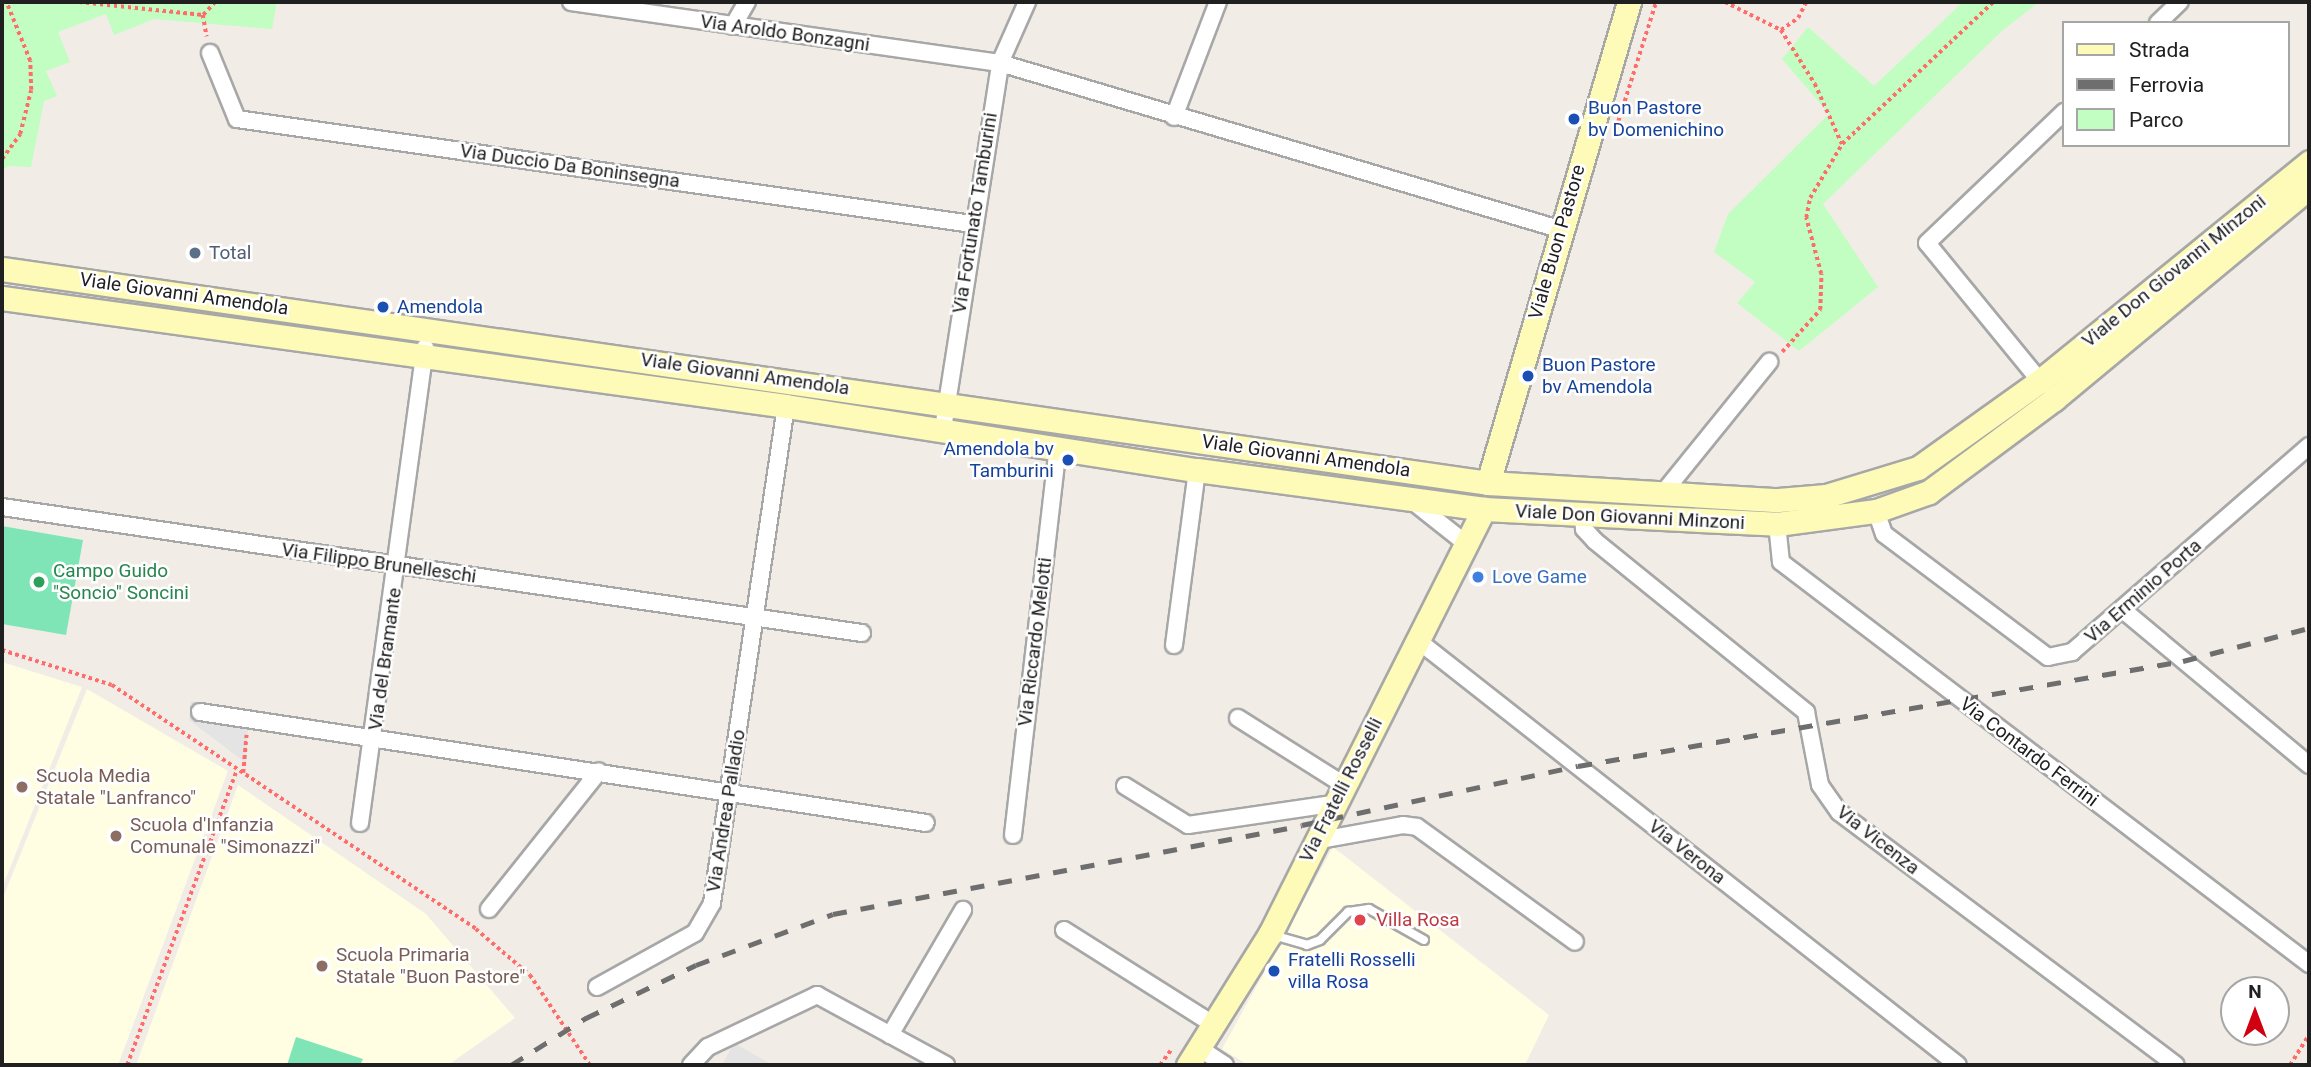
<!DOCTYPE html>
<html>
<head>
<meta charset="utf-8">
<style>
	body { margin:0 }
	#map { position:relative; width:2311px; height:1067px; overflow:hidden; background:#f1ede6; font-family:Roboto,sans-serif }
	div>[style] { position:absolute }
	.education>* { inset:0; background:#fffde2 }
	.park>* { inset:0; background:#c2fdc2 }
	.pitch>* { inset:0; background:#80e5b6 }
	.parking>* { inset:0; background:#e4e4e4 }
	.path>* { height:3.5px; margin-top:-1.75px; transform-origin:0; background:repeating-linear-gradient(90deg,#ff6d6a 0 3.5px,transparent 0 7px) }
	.roads { filter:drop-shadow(2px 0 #a7a7a7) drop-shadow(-2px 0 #a7a7a7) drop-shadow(0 2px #a7a7a7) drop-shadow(0 -2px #a7a7a7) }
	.lane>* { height:8px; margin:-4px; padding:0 4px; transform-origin:4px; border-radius:4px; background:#fff }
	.street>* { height:16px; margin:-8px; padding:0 8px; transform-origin:8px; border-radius:8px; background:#fff }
	.secondary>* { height:23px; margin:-11.5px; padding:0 11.5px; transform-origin:11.5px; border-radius:11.5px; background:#fefbb8 }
	.rail>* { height:5px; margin-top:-2.5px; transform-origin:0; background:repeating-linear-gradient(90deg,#6e6e6e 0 14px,transparent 0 28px) }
	.dots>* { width:19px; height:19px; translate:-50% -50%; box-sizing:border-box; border:4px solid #fff; border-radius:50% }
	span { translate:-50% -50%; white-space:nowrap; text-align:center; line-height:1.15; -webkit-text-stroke:5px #fff; paint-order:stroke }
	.street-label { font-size:19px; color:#202020 }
	.transit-label { font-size:19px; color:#164399 }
	.left { translate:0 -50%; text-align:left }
	.right { translate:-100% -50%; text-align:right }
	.service-label { font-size:19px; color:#4e5e75 }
	.leisure-label { font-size:19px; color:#27864d }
	.shop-label { font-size:19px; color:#366cbe }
	.education-label { font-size:19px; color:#785e54 }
	.health-label { font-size:19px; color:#be3a42 }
	.frame { position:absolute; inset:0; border:4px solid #202020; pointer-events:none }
	.legend { position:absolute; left:2062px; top:21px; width:228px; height:126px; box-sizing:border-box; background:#fff; border:2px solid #a6a6a6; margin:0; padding:9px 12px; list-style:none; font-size:21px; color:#202020 }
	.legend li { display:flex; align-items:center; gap:14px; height:35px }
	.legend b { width:35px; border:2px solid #a6a6a6 }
	.north { position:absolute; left:2220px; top:976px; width:70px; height:70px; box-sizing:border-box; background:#fff; border:2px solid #a6a6a6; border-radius:50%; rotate:0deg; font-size:19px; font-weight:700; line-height:28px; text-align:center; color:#202020 }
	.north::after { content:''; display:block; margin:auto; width:24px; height:32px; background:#d10011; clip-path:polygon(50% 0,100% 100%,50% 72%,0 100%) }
</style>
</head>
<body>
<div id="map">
	<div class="education">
		<i style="clip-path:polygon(2px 662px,82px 687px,2px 888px)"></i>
		<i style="clip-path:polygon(87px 689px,228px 771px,118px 1065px,2px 1065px,2px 900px)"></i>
		<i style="clip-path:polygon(238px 785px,426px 914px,515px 1018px,448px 1065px,136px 1065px)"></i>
		<i style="clip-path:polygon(1333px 847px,1549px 1015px,1525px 1065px,1248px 1065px,1222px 1049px)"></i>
	</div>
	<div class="park">
		<i style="clip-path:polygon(2px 2px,277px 2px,272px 29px,154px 19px,114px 35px,106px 14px,58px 32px,70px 62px,46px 71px,57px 96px,44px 101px,31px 167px,8px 166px,2px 171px)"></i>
		<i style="clip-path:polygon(1963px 2px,2039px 2px,2003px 30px,1823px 204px,1878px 287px,1799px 351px,1737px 303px,1755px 282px,1714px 252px,1728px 214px,1829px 114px,1782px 59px,1808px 27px,1874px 86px)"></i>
	</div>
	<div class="pitch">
		<i style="clip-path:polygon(2px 526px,83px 540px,66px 635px,2px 624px)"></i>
		<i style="clip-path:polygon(296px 1037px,363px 1059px,360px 1065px,287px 1065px)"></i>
	</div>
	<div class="parking">
		<i style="clip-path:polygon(191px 701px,249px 710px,246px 763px,189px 720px)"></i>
		<i style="clip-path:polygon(734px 1043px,773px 1065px,722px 1065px)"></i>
	</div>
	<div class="path">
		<i style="left:79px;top:2px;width:125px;rotate:6deg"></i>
		<i style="left:1725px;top:2px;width:63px;rotate:26.6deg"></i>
		<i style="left:1781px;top:30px;width:64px;rotate:57.8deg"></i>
		<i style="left:1815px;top:84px;width:66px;rotate:65.8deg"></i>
		<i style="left:203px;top:15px;width:22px;rotate:80deg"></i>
		<i style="left:203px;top:15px;width:18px;rotate:-47deg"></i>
		<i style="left:1781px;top:30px;width:21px;rotate:-35deg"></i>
		<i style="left:1798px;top:18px;width:18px;rotate:-63deg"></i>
		<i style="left:1616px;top:128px;width:132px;rotate:-72.4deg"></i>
		<i style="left:2px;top:159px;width:31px;rotate:-54deg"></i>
		<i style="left:20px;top:134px;width:45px;rotate:-76deg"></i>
		<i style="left:31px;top:90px;width:29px;rotate:-92deg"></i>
		<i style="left:30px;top:61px;width:64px;rotate:-112.1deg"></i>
		<i style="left:1782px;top:352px;width:57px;rotate:-47.9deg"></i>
		<i style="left:1820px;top:310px;width:36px;rotate:-88deg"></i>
		<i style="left:1821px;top:274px;width:58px;rotate:-105deg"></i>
		<i style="left:1806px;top:218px;width:20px;rotate:-79deg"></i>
		<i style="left:1810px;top:198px;width:63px;rotate:-59.3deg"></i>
		<i style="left:1842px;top:144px;width:207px;rotate:-43.2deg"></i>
		<i style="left:2px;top:650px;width:115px;rotate:17.7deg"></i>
		<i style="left:112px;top:685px;width:438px;rotate:33.8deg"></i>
		<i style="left:476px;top:929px;width:71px;rotate:40.4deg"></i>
		<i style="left:530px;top:975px;width:108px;rotate:56.3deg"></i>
		<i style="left:243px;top:773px;width:38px;rotate:-85deg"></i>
		<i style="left:127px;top:1065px;width:315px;rotate:-69.6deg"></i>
		<i style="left:1160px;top:1065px;width:19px;rotate:-54deg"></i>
		<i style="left:2290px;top:1065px;width:36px;rotate:-58deg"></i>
	</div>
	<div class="roads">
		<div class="lane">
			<i style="left:1273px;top:935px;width:35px;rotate:16deg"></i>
			<i style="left:1307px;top:945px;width:14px;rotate:-21deg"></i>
			<i style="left:1320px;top:940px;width:40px;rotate:-45deg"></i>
			<i style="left:1348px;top:912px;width:21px;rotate:-8deg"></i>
			<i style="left:1369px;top:909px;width:63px;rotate:29.4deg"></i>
		</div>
		<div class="street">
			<i style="left:571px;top:2px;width:433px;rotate:8.1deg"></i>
			<i style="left:1000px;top:63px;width:583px;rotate:16.54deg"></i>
			<i style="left:2158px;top:23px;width:30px;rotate:-44deg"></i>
			<i style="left:733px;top:26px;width:28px;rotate:-60deg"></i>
			<i style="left:210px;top:53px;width:71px;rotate:67.8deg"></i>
			<i style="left:237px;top:119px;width:742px;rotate:8.13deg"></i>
			<i style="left:1174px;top:117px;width:123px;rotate:-69.1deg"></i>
			<i style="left:2040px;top:381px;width:178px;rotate:-129.3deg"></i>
			<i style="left:1927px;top:243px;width:190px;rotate:-43.7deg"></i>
			<i style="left:943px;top:429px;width:370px;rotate:-81.1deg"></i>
			<i style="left:1000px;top:63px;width:67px;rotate:-66.1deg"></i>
			<i style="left:1663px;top:493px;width:169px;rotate:-51deg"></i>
			<i style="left:1411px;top:500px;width:68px;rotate:38.4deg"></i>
			<i style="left:2px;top:507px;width:869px;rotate:8.34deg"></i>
			<i style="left:1876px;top:511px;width:24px;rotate:71deg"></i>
			<i style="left:1884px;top:534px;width:205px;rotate:36.9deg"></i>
			<i style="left:2048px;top:657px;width:25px;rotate:-12deg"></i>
			<i style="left:2072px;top:652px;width:314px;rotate:-41deg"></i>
			<i style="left:1583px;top:515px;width:14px;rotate:86deg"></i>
			<i style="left:1584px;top:529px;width:16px;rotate:47deg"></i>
			<i style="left:1595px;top:541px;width:272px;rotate:39deg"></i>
			<i style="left:1806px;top:712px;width:74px;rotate:79.1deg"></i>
			<i style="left:1820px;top:785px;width:33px;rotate:55deg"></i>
			<i style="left:1839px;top:812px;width:421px;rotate:36.9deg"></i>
			<i style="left:1777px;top:524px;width:38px;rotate:84deg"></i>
			<i style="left:1781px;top:562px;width:664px;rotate:37.28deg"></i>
			<i style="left:2123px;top:610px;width:242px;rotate:39.8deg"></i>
			<i style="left:1416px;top:639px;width:689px;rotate:38.17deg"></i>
			<i style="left:1174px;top:645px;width:177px;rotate:-82.5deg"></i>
			<i style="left:200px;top:712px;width:734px;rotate:8.69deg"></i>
			<i style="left:1238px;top:718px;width:125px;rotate:32.3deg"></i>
			<i style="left:1125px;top:786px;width:74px;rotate:31.8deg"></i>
			<i style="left:1188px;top:825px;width:146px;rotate:-8.3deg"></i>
			<i style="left:360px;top:823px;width:480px;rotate:-82.2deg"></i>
			<i style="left:1013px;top:835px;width:390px;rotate:-83.4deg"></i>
			<i style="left:1315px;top:841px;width:89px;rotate:-10.3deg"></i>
			<i style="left:1403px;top:825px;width:14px;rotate:8deg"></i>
			<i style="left:1417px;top:827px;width:195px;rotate:36deg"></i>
			<i style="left:489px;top:909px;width:176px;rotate:-51.4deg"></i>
			<i style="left:1064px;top:930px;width:178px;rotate:32.3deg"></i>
			<i style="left:597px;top:987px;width:112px;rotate:-28.9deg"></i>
			<i style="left:695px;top:933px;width:34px;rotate:-60deg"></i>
			<i style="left:712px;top:903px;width:502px;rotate:-81.53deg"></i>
			<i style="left:890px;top:1035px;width:145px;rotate:-59.7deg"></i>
			<i style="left:1199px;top:1048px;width:31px;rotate:33deg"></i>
			<i style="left:691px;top:1065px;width:25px;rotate:-47deg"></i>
			<i style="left:708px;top:1047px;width:121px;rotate:-25.5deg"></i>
			<i style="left:817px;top:995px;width:147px;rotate:28.5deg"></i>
		</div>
		<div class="secondary">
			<i style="left:2px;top:269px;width:1501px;rotate:8.19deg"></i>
			<i style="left:1488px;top:483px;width:290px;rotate:3.4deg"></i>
			<i style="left:1778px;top:500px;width:48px;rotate:-4.8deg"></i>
			<i style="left:1826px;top:496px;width:96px;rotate:-16.9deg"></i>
			<i style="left:1918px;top:468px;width:150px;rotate:-35.5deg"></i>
			<i style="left:2040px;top:381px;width:347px;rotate:-39.1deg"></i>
			<i style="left:2px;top:298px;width:791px;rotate:7.84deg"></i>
			<i style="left:786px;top:406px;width:416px;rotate:8.9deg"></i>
			<i style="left:1197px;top:470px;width:290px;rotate:7.7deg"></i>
			<i style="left:1484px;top:509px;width:293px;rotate:2.9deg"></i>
			<i style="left:1777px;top:524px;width:100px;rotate:-7.5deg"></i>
			<i style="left:1876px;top:511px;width:56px;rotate:-19.7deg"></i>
			<i style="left:1929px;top:492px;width:156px;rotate:-36.6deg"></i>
			<i style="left:2054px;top:399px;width:332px;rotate:-39.7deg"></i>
			<i style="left:1488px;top:483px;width:501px;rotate:-73.66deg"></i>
			<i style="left:1188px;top:1065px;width:155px;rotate:-58deg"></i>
			<i style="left:1270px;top:934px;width:476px;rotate:-63.3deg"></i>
		</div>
	</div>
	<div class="rail">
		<i style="left:511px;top:1065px;width:89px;rotate:-32.1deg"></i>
		<i style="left:586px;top:1018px;width:122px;rotate:-25.7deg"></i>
		<i style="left:696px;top:965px;width:146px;rotate:-20.4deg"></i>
		<i style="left:833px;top:914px;width:477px;rotate:-10.7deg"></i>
		<i style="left:1302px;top:825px;width:282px;rotate:-12.1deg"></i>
		<i style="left:1578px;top:766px;width:614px;rotate:-9.85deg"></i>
		<i style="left:2183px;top:661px;width:130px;rotate:-14.7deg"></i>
	</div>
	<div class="dots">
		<i style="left:1574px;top:119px;background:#1a4fb4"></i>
		<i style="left:195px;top:253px;background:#5c6f8a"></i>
		<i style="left:383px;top:307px;background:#1a4fb4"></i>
		<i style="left:1528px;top:376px;background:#1a4fb4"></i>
		<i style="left:1068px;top:460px;background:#1a4fb4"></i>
		<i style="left:1478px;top:577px;background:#3f7fe0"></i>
		<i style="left:39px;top:582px;background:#2e9e5b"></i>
		<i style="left:22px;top:787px;background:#8d6e63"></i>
		<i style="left:116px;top:836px;background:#8d6e63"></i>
		<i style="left:1360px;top:920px;background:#e0444e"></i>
		<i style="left:322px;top:966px;background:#8d6e63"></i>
		<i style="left:1274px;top:971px;background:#1a4fb4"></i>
	</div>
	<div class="street-label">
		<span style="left:785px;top:33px;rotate:8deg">Via Aroldo Bonzagni</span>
		<span style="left:570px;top:166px;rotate:8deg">Via Duccio Da Boninsegna</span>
		<span style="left:975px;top:213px;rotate:-81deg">Via Fortunato Tamburini</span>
		<span style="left:1557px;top:242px;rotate:-74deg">Viale Buon Pastore</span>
		<span style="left:2174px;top:271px;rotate:-39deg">Viale Don Giovanni Minzoni</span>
		<span style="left:184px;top:294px;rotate:8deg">Viale Giovanni Amendola</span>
		<span style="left:745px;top:374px;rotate:8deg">Viale Giovanni Amendola</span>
		<span style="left:1306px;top:456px;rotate:8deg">Viale Giovanni Amendola</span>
		<span style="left:1630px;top:517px;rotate:3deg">Viale Don Giovanni Minzoni</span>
		<span style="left:379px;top:563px;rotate:8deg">Via Filippo Brunelleschi</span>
		<span style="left:2143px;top:591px;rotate:-41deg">Via Erminio Porta</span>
		<span style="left:1035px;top:642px;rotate:-83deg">Via Riccardo Melotti</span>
		<span style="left:385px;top:659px;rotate:-82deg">Via del Bramante</span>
		<span style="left:2029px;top:752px;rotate:37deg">Via Contardo Ferrini</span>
		<span style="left:1341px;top:790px;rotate:-63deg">Via Fratelli Rosselli</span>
		<span style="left:726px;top:811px;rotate:-81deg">Via Andrea Palladio</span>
		<span style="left:1878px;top:840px;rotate:38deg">Via Vicenza</span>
		<span style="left:1687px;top:852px;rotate:38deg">Via Verona</span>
	</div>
	<div class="transit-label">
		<span class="left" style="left:1588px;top:119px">Buon Pastore<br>bv Domenichino</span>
		<span class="left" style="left:397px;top:307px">Amendola</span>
		<span class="left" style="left:1542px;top:376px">Buon Pastore<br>bv Amendola</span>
		<span class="right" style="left:1054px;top:460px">Amendola bv<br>Tamburini</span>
		<span class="left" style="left:1288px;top:971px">Fratelli Rosselli<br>villa Rosa</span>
	</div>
	<div class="service-label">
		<span class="left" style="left:209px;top:253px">Total</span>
	</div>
	<div class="leisure-label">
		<span class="left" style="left:53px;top:582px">Campo Guido<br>"Soncio" Soncini</span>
	</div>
	<div class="shop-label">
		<span class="left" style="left:1492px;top:577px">Love Game</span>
	</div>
	<div class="education-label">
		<span class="left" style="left:36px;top:787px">Scuola Media<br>Statale "Lanfranco"</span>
		<span class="left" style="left:130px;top:836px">Scuola d'Infanzia<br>Comunale "Simonazzi"</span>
		<span class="left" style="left:336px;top:966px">Scuola Primaria<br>Statale "Buon Pastore"</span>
	</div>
	<div class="health-label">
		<span class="left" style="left:1376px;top:920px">Villa Rosa</span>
	</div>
	<div class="frame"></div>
	<ul class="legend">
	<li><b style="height:9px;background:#fefbb8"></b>Strada</li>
	<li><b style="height:9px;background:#6e6e6e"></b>Ferrovia</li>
	<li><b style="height:19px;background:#c2fdc2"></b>Parco</li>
	</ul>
	<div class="north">N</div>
</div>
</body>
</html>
